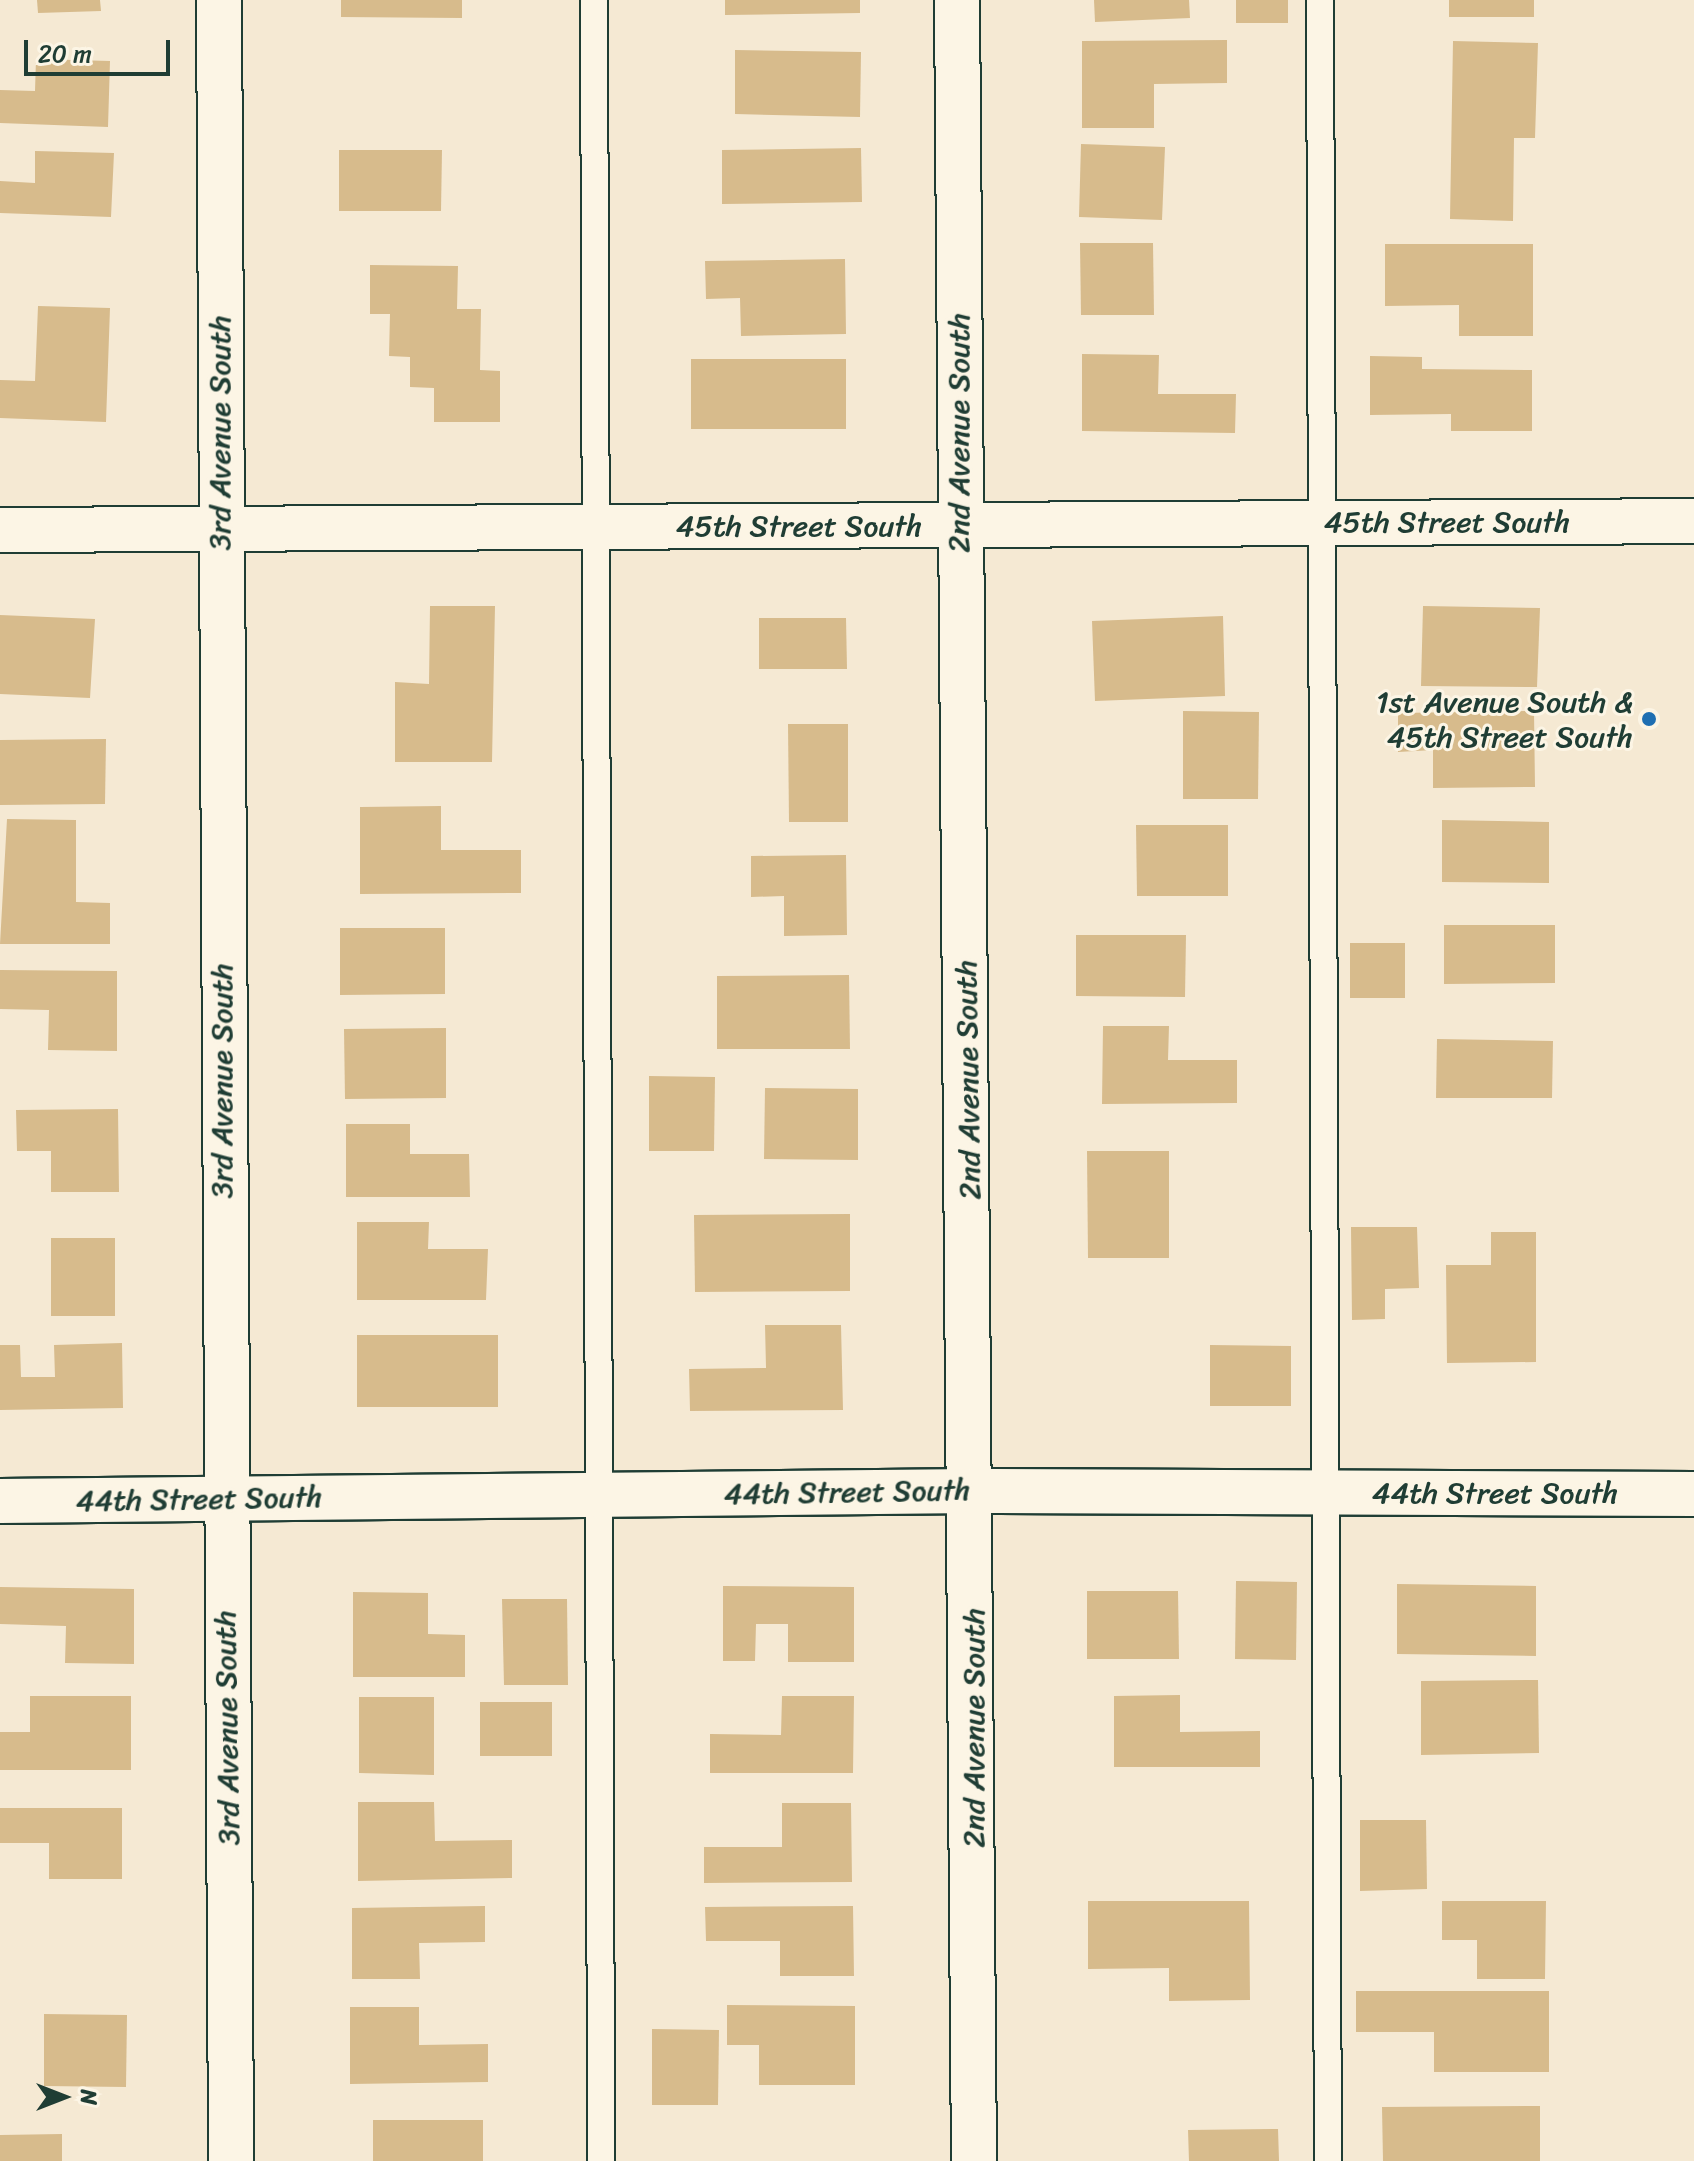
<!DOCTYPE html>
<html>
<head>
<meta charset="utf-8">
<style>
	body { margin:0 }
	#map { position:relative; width:1694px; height:2161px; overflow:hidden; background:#f5e9d3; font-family:Sriracha,sans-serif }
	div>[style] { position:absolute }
	.building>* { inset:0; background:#d7bb8c }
	.roads { filter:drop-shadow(2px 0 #1f3d34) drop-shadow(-2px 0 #1f3d34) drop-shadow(0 2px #1f3d34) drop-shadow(0 -2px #1f3d34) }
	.lane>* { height:26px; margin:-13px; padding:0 13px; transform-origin:13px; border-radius:13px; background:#fcf5e5 }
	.street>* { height:44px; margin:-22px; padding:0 22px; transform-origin:22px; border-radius:22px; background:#fcf5e5 }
	.dots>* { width:22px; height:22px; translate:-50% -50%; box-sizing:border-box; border:4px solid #fcf5e5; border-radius:50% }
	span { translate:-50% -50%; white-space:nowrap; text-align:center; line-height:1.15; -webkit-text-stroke:6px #fcf5e5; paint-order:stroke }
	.street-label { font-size:30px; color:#1f3d34 }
	.poi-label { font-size:30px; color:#1f3d34 }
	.right { translate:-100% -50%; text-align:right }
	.north { position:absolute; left:24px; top:2057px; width:80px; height:80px; -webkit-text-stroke:6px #fcf5e5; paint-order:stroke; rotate:90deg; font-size:22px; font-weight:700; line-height:32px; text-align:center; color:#1f3d34 }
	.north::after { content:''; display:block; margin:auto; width:28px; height:36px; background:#1f3d34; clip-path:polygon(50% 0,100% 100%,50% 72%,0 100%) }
	.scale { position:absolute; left:24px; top:40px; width:146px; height:36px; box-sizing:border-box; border:4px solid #1f3d34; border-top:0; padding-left:10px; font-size:24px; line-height:28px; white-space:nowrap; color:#1f3d34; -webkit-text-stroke:6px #fcf5e5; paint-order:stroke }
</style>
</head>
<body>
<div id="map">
	<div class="building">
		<i style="clip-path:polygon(37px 0,100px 0,101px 11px,38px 13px)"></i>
		<i style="clip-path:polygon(341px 0,462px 0,462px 18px,341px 17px)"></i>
		<i style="clip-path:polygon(725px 0,860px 0,860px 13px,725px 15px)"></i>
		<i style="clip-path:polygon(1094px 0,1189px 0,1190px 18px,1095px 22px)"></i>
		<i style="clip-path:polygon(1236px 0,1288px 0,1288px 23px,1236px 23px)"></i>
		<i style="clip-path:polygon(1449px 0,1534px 0,1534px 17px,1449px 17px)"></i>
		<i style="clip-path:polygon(1227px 40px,1227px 83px,1154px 84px,1154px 128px,1082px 128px,1082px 41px)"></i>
		<i style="clip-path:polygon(1453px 41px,1538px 43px,1535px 138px,1514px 138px,1513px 221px,1450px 219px)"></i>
		<i style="clip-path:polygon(735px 50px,861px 52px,860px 117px,735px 114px)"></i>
		<i style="clip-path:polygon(36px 59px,110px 61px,108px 127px,0 123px,0 90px,35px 91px)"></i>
		<i style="clip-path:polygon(1081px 144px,1165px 147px,1162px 220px,1079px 217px)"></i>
		<i style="clip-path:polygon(861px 148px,862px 202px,722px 204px,722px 150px)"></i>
		<i style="clip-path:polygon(339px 150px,442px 150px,441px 211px,339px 211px)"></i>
		<i style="clip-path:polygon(35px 151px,114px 153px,111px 217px,0 213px,0 181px,35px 183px)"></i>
		<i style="clip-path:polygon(1080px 243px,1153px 243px,1154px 315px,1081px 315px)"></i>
		<i style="clip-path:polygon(1385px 244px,1533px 244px,1533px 336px,1459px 336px,1459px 305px,1385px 306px)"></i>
		<i style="clip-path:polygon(845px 259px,846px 334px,741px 336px,740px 298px,706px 299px,705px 261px)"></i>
		<i style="clip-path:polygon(370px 265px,458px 266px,457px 309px,481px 309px,480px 370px,500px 371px,500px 422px,434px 422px,434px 388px,410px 387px,410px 357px,389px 356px,390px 314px,370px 314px)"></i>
		<i style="clip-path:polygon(38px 306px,110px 308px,106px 422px,0 418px,0 380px,35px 381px)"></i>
		<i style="clip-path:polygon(1082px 354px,1159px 355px,1158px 394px,1236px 394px,1235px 433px,1082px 431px)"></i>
		<i style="clip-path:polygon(1370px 356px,1422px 357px,1422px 369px,1532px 370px,1532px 431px,1451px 431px,1451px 414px,1370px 415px)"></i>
		<i style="clip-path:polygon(691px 359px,846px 359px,846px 429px,691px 429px)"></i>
		<i style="clip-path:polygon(430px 606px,495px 606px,492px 762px,395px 762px,395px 682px,429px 684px)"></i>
		<i style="clip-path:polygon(1423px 606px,1540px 608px,1537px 687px,1421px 686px)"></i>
		<i style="clip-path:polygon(0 615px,95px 619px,90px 698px,0 694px)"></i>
		<i style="clip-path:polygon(1223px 616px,1225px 696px,1095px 701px,1092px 621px)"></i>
		<i style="clip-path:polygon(759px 618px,846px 618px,847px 669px,759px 669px)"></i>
		<i style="clip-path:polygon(1183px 711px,1259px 712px,1258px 799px,1183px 799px)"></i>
		<i style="clip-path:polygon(1534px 711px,1535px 787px,1433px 788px,1433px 750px,1398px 752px,1398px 713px)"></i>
		<i style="clip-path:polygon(788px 724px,848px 724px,848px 822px,789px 822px)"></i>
		<i style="clip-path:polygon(106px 739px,105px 804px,0 805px,0 740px)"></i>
		<i style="clip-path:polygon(441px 806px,441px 850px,521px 850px,521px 893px,360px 894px,360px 807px)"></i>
		<i style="clip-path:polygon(7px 819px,76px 820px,76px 902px,110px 903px,110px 944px,0 944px)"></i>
		<i style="clip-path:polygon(1442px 820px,1549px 822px,1549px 883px,1442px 882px)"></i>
		<i style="clip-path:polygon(1136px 825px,1228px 825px,1228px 896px,1137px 896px)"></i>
		<i style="clip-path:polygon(846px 855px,847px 935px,784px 936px,784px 896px,751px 897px,751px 856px)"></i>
		<i style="clip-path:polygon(1444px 925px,1555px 925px,1555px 983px,1444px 984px)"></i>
		<i style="clip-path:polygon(340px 928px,445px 928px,445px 994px,340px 995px)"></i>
		<i style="clip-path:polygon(1076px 935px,1186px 935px,1185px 997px,1076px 996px)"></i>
		<i style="clip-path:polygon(1350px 943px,1405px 943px,1405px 998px,1350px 998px)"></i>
		<i style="clip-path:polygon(0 970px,117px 971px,117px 1051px,48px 1050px,49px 1010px,0 1009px)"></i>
		<i style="clip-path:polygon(849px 975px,850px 1049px,717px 1049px,717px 976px)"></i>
		<i style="clip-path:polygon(1103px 1026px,1169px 1026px,1168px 1060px,1237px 1060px,1237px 1103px,1102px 1104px)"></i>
		<i style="clip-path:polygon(446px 1028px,446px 1098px,345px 1099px,344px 1029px)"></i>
		<i style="clip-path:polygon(1437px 1039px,1553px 1041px,1552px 1098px,1436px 1098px)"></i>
		<i style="clip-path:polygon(649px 1076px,715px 1077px,714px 1151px,649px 1151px)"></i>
		<i style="clip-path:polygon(765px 1088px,858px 1089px,858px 1160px,764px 1159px)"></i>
		<i style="clip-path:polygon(118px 1109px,119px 1192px,51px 1192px,51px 1151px,17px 1151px,16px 1110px)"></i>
		<i style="clip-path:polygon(346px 1124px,410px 1124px,410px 1154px,469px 1154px,470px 1197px,346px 1197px)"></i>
		<i style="clip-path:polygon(1087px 1151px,1169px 1151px,1169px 1258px,1088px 1258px)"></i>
		<i style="clip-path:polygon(850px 1214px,850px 1291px,695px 1292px,694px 1215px)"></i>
		<i style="clip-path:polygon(357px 1222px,429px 1222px,428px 1249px,488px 1249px,486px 1300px,357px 1300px)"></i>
		<i style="clip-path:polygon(1351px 1227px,1417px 1227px,1419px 1288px,1385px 1289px,1385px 1319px,1352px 1320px)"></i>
		<i style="clip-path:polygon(1491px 1232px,1536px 1232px,1536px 1362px,1447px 1363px,1446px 1265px,1491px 1265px)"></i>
		<i style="clip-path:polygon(51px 1238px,115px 1238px,115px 1316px,51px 1316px)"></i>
		<i style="clip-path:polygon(765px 1325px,841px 1325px,843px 1410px,690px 1411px,689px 1369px,766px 1368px)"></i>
		<i style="clip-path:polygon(357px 1335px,498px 1335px,498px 1407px,357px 1407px)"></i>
		<i style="clip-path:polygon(122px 1343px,123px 1408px,0 1410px,0 1345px,20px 1345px,21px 1377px,55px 1377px,54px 1345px)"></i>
		<i style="clip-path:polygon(1210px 1345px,1291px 1346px,1291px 1406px,1210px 1406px)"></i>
		<i style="clip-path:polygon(1236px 1581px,1297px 1582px,1296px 1660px,1235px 1659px)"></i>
		<i style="clip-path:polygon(1397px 1584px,1536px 1586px,1536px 1656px,1397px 1654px)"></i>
		<i style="clip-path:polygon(723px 1586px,854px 1587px,854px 1662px,788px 1662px,788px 1624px,756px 1624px,755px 1661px,723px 1661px)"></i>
		<i style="clip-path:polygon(0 1587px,134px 1589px,134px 1664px,65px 1663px,66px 1626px,0 1624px)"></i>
		<i style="clip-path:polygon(1087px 1591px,1178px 1591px,1179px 1659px,1087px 1659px)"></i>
		<i style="clip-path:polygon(353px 1592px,428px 1593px,428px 1634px,465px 1635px,465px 1677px,353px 1677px)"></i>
		<i style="clip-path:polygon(502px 1599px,567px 1599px,568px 1685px,504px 1685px)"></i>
		<i style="clip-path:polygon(1538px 1680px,1539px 1753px,1421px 1755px,1421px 1681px)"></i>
		<i style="clip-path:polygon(1180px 1695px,1180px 1732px,1260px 1731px,1260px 1767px,1114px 1767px,1114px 1696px)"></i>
		<i style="clip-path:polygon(30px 1696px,131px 1696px,131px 1770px,0 1770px,0 1732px,30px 1732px)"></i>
		<i style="clip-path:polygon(782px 1696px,854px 1696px,853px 1773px,710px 1773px,710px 1734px,781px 1735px)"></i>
		<i style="clip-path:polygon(359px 1697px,434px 1697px,434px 1775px,359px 1773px)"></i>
		<i style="clip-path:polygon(480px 1702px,552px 1702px,552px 1756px,480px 1756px)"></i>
		<i style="clip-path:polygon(358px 1802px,434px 1802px,435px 1841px,512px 1840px,512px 1878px,358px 1881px)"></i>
		<i style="clip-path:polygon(782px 1803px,851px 1803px,852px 1882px,704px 1883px,704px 1847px,782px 1847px)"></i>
		<i style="clip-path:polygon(0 1808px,122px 1808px,122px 1879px,49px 1879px,49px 1843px,0 1843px)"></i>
		<i style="clip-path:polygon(1360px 1820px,1426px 1820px,1427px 1889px,1360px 1891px)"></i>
		<i style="clip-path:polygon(1088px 1901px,1249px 1901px,1250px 2000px,1169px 2001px,1169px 1968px,1088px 1969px)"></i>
		<i style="clip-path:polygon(1442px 1901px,1546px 1901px,1545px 1979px,1477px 1979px,1477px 1940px,1442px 1940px)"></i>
		<i style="clip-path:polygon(485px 1906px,485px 1942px,419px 1943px,420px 1979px,352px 1979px,352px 1908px)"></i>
		<i style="clip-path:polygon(853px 1906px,854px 1976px,780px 1976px,780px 1941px,706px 1941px,705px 1907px)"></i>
		<i style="clip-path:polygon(1356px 1991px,1549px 1991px,1549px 2072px,1434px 2072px,1434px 2032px,1356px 2032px)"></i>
		<i style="clip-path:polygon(727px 2005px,855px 2006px,855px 2085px,759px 2085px,759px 2045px,727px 2045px)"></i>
		<i style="clip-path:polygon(350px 2007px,419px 2007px,419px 2045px,488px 2044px,488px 2082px,350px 2084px)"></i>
		<i style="clip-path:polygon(44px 2014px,127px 2015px,126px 2087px,44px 2086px)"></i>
		<i style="clip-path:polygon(652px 2029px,719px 2030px,718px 2105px,652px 2105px)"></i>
		<i style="clip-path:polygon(1540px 2106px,1540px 2161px,1383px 2161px,1382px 2107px)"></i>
		<i style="clip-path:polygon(373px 2120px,483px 2120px,483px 2161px,373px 2161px)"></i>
		<i style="clip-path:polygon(1278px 2129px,1279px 2161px,1189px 2161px,1188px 2130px)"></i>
		<i style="clip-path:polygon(62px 2134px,62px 2161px,0 2161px,0 2135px)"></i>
	</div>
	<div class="roads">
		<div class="lane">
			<i style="left:594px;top:0;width:2161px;rotate:89.81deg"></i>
			<i style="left:1320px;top:0;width:2161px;rotate:89.79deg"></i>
		</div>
		<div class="street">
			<i style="left:219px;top:0;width:2161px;rotate:89.68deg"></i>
			<i style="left:957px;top:0;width:2161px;rotate:89.55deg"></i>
			<i style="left:0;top:530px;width:1694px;rotate:-0.3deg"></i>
			<i style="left:0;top:1501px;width:974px;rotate:-0.59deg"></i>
			<i style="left:974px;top:1491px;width:720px;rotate:0.24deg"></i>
		</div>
	</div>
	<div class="dots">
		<i style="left:1649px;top:719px;background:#1f6fb2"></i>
	</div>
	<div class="street-label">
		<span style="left:220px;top:433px;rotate:-90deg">3rd Avenue South</span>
		<span style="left:959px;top:433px;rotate:-90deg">2nd Avenue South</span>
		<span style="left:1447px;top:522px">45th Street South</span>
		<span style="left:799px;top:526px">45th Street South</span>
		<span style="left:968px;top:1080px;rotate:-91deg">2nd Avenue South</span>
		<span style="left:222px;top:1081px;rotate:-90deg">3rd Avenue South</span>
		<span style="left:847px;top:1492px;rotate:-1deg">44th Street South</span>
		<span style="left:1495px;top:1493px">44th Street South</span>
		<span style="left:199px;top:1499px;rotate:-1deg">44th Street South</span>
		<span style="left:227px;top:1728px;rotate:-91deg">3rd Avenue South</span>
		<span style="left:974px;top:1728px;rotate:-90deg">2nd Avenue South</span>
	</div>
	<div class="poi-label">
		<span class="right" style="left:1633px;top:719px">1st Avenue South &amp;<br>45th Street South</span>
	</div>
	<div class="north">N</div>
	<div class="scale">20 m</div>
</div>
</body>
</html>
